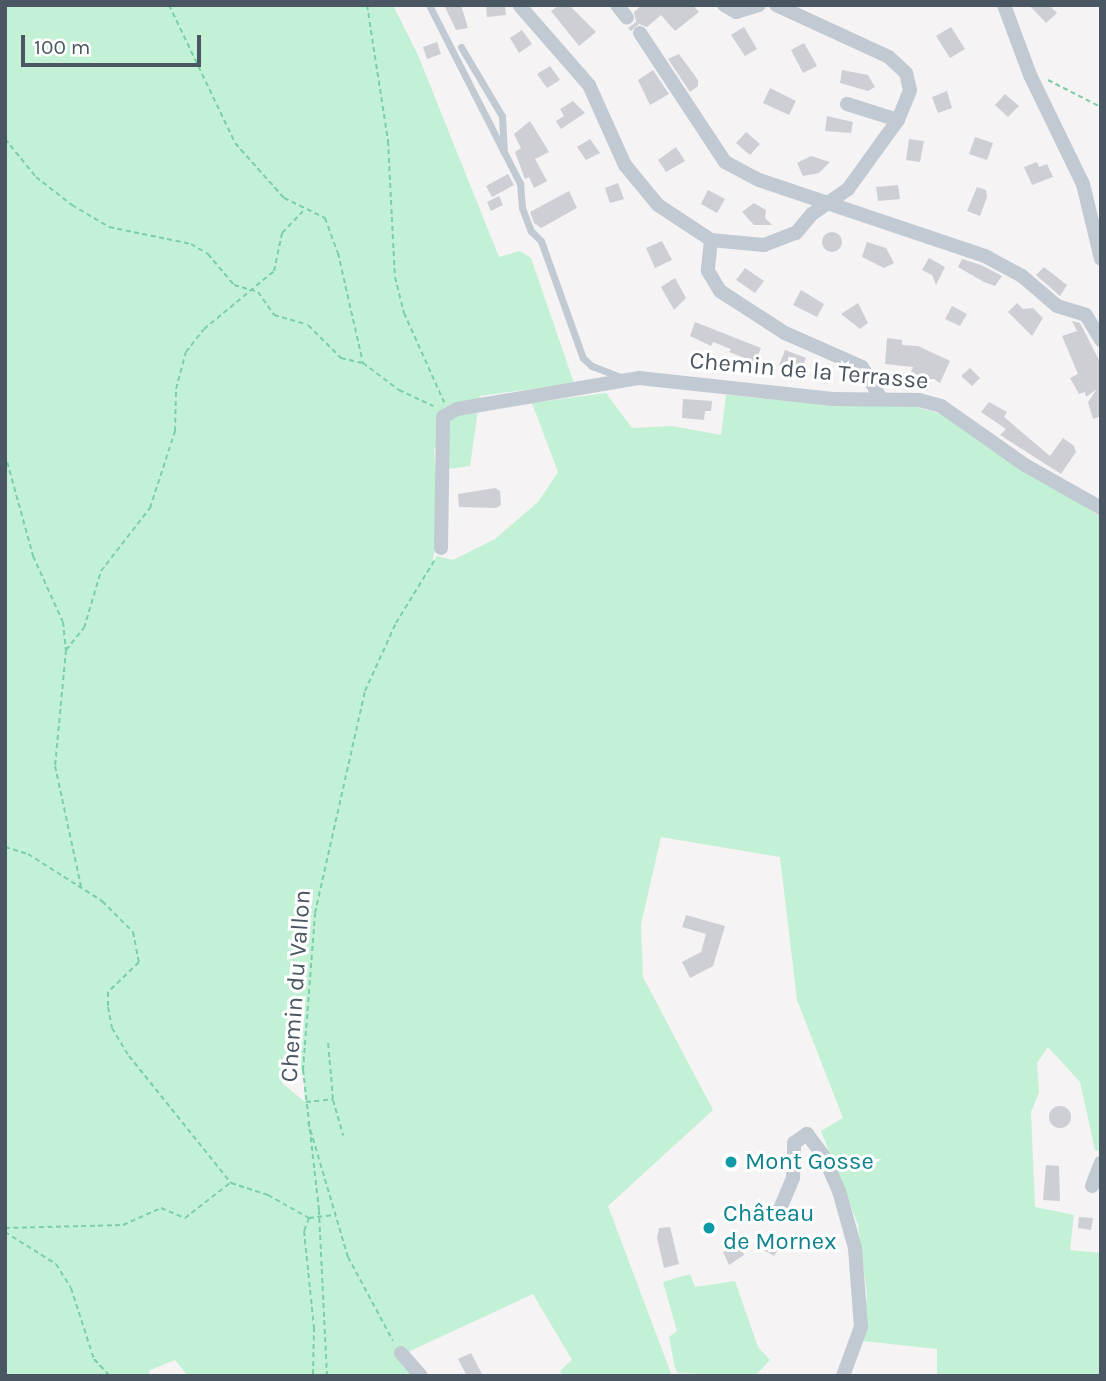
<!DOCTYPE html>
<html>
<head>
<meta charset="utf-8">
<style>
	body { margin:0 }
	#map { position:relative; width:1106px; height:1381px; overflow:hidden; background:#f5f3f3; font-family:Karla,sans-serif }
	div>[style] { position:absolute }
	.green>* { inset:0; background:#c3f1d5 }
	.building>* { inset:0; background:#cdcfd5 }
	.round { border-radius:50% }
	.path>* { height:2px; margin-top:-1px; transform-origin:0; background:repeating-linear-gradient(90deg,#7ad0a6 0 5px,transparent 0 8.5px) }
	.service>* { height:7px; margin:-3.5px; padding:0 3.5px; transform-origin:3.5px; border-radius:3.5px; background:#c1cad2 }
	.minor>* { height:14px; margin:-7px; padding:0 7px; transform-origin:7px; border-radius:7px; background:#c1cad2 }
	.path-bridge>* { height:2px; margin-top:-1px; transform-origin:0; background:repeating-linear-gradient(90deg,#7ad0a6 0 5px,transparent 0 8.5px) }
	.dots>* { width:19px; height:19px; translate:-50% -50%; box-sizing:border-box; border:4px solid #fff; border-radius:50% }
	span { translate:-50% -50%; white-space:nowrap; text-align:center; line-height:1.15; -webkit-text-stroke:6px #fff; paint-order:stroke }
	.street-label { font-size:24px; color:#4a5661 }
	.culture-label { font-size:24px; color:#0d838f }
	.left { translate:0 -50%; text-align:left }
	.frame { position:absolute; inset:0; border:7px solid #4a5661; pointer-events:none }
	.scale { position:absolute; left:21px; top:35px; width:180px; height:32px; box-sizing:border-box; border:4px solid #4a5661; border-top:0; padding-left:9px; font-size:21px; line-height:24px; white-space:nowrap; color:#4a5661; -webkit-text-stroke:5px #fff; paint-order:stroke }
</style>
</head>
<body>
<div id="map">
	<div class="green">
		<i style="clip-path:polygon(evenodd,5px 5px,393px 5px,418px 55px,499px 257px,520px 251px,531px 258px,574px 383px,480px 396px,470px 466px,448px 469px,445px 450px,434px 448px,439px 526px,432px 564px,437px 556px,453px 560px,495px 539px,538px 502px,558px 472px,532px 403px,606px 393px,632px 428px,672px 426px,721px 435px,726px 395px,832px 405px,913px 406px,940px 414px,1101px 517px,1100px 1151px,1095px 1150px,1080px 1082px,1048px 1047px,1037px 1063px,1039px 1092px,1031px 1112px,1035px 1207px,1074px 1215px,1070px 1250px,1101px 1253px,1101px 1376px,937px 1376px,937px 1349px,862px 1341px,867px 1295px,858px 1225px,821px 1131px,843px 1118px,797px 1000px,780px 857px,661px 837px,641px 924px,643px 977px,713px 1110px,608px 1206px,672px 1376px,562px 1376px,560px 1371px,572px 1360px,533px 1294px,408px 1352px,416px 1376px,188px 1376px,175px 1360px,150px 1370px,148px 1376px,5px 1376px,5px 5px,284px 1065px,303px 1070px,305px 1102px,282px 1083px,284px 1065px)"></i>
		<i style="clip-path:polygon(690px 1274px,695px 1287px,735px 1281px,758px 1347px,770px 1360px,755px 1376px,678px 1373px,675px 1368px,669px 1337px,677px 1331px,663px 1282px)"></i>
	</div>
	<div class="building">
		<i style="clip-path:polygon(444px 5px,461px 5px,468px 28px,456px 30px)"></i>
		<i style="clip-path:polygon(486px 5px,505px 6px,506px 15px,487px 17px)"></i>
		<i style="clip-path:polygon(560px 5px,569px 5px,596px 32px,579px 46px,551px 11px)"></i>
		<i style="clip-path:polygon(642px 5px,693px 5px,699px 12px,675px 31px,661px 15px,647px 27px,639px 24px,631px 31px,628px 28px,636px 22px,634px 12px)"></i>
		<i style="clip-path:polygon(1029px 5px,1049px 5px,1057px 13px,1046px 23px)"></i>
		<i style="clip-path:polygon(744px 27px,757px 49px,745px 56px,731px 35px)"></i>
		<i style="clip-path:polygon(951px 27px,965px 49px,950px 58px,936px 36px)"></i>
		<i style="clip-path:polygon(522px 30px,532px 44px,519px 53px,510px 38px)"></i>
		<i style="clip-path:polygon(437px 42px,441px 54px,427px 59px,423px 47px)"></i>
		<i style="clip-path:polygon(804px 43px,817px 66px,803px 73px,791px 50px)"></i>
		<i style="clip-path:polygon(679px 54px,698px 80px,698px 86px,690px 92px,668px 59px)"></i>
		<i style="clip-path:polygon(550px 66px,560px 80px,547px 88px,537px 74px)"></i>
		<i style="clip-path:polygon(653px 70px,669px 94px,650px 105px,638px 80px)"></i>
		<i style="clip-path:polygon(842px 70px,868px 75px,875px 87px,868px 91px,840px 83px)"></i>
		<i style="clip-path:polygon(770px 88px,796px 101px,789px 115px,763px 103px)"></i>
		<i style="clip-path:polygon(947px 91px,952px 108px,938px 113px,932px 97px)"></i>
		<i style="clip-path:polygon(1005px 94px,1019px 106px,1008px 117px,995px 105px)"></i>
		<i style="clip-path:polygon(573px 101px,585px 113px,561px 129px,556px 121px,564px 116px,560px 109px)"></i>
		<i style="clip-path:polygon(827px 116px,853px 122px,851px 133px,825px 131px)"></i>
		<i style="clip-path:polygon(530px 121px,549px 152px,535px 159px,547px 181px,534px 188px,529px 177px,525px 179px,515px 152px,521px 148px,514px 134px)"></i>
		<i style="clip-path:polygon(746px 132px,760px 144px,750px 155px,736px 143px)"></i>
		<i style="clip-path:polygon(975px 137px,993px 143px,987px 160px,969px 154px)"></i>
		<i style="clip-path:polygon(590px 139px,600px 153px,586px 160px,577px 147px)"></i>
		<i style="clip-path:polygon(909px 139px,924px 141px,920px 162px,906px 160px)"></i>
		<i style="clip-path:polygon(676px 147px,685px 161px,666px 172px,658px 160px)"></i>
		<i style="clip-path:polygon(811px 156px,830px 162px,819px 173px,803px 176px,797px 163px)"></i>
		<i style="clip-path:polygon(1037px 162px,1039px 167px,1047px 164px,1053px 177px,1032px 185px,1024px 167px)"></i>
		<i style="clip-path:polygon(508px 174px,514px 185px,492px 197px,486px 186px)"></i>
		<i style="clip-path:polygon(618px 183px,624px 199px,610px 203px,605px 188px)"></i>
		<i style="clip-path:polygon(898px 185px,900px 199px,878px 201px,876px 187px)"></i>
		<i style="clip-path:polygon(977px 187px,986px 190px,987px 197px,980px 216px,967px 211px)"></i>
		<i style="clip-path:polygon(708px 190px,725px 199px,717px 213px,701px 204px)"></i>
		<i style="clip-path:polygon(569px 191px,577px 208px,541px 228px,534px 223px,530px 212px)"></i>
		<i style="clip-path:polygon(499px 196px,503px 205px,491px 211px,487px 202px)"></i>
		<i style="clip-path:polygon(754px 203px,766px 210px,765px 218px,772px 225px,754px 225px,742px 212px)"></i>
		<i class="round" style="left:822px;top:232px;width:20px;height:20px"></i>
		<i style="clip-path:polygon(662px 241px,672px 260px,655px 268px,646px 248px)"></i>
		<i style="clip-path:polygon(867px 242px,886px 248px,894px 263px,884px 268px,862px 257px)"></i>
		<i style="clip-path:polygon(929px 258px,945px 267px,936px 285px,932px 275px,922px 270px)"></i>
		<i style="clip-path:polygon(962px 259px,981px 265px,1002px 276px,995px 286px,984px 282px,958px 267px)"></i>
		<i style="clip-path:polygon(1044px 267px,1067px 285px,1060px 296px,1036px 275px)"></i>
		<i style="clip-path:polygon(745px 268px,764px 281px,755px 293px,736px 280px)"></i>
		<i style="clip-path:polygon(675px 278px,686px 298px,674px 310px,661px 287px)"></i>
		<i style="clip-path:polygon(801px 290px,824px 304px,817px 317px,793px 305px)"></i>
		<i style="clip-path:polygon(858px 303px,868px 323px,860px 329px,841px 314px)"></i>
		<i style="clip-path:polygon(1017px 303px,1023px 309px,1033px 308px,1043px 318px,1032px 336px,1008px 312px)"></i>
		<i style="clip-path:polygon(952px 306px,967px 314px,960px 326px,945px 319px)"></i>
		<i style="clip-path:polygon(1072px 321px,1080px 323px,1101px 364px,1101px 416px,1093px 419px,1088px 402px,1097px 389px,1086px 397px,1085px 392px,1079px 394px,1070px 378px,1078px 374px,1062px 336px,1077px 331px)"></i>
		<i style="clip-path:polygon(695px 322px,761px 348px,755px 362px,729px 352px,731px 349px,713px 342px,711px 346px,690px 336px)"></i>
		<i style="clip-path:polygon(887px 338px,902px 340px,902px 345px,918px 346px,950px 361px,940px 383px,933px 379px,927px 391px,914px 385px,918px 375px,911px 372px,913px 367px,885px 364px)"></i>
		<i style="clip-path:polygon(785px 350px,806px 358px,800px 373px,779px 365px)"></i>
		<i style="clip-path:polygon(970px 368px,980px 378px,972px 386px,961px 376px)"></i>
		<i style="clip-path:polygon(683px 399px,712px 401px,711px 411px,705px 411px,704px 420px,682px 418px)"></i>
		<i style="clip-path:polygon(989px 402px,1007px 412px,1004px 417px,1050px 456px,1063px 438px,1074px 446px,1076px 452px,1061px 474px,1000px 435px,1006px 429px,981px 412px)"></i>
		<i style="clip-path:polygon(495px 488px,500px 491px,501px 505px,496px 508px,459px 507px,458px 494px)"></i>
		<i style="clip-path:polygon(686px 915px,725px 926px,713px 966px,690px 978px,682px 962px,701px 952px,706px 934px,682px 927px)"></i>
		<i class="round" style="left:1049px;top:1106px;width:22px;height:22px"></i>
		<i style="clip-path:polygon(1046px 1165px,1059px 1166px,1060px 1201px,1043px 1200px)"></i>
		<i style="clip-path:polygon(1079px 1217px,1093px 1218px,1091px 1230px,1078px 1228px)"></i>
		<i style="clip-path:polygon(670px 1227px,679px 1264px,664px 1268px,657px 1238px,659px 1228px)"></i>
		<i style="clip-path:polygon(769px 1242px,779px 1248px,774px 1256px,764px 1250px)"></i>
		<i style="clip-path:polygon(739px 1244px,744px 1255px,729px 1265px,723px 1252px)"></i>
		<i style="clip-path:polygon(471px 1353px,483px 1376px,467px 1376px,458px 1359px)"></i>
	</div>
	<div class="path">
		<i style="left:169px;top:5px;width:153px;rotate:64.4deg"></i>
		<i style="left:235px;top:143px;width:74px;rotate:48.3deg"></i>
		<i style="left:284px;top:198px;width:46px;rotate:26deg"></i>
		<i style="left:325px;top:218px;width:37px;rotate:70deg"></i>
		<i style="left:338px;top:253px;width:113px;rotate:77.2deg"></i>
		<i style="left:363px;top:363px;width:45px;rotate:36.9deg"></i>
		<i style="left:399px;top:390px;width:38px;rotate:25deg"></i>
		<i style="left:367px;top:5px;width:138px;rotate:81.2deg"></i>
		<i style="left:388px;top:141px;width:136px;rotate:87.1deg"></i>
		<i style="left:395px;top:277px;width:37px;rotate:76deg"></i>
		<i style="left:404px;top:313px;width:98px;rotate:65.8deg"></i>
		<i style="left:1048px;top:80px;width:59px;rotate:27deg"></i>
		<i style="left:5px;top:139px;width:49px;rotate:50.8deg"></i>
		<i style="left:36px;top:177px;width:46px;rotate:37.9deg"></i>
		<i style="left:72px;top:205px;width:43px;rotate:30.7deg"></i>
		<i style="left:109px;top:227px;width:84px;rotate:11.7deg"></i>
		<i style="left:191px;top:244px;width:20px;rotate:30deg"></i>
		<i style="left:208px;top:254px;width:40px;rotate:50deg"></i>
		<i style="left:234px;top:285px;width:25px;rotate:16deg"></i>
		<i style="left:258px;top:292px;width:28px;rotate:55deg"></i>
		<i style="left:274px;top:315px;width:35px;rotate:16deg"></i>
		<i style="left:308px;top:325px;width:47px;rotate:45deg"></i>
		<i style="left:341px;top:358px;width:22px;rotate:13deg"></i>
		<i style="left:5px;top:454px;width:106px;rotate:74.6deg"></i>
		<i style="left:33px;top:556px;width:72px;rotate:65.6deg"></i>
		<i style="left:63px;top:622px;width:28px;rotate:84deg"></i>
		<i style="left:66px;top:650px;width:117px;rotate:95.4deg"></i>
		<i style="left:55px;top:766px;width:123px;rotate:77.8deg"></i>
		<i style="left:66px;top:650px;width:28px;rotate:-51deg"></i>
		<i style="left:84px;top:628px;width:59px;rotate:-73.4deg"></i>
		<i style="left:101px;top:571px;width:80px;rotate:-52.1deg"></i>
		<i style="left:150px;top:508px;width:81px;rotate:-72deg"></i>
		<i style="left:175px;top:431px;width:42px;rotate:-88.6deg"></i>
		<i style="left:176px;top:389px;width:38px;rotate:-75deg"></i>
		<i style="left:186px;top:352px;width:29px;rotate:-52deg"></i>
		<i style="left:204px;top:329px;width:91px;rotate:-39.6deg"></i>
		<i style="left:274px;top:271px;width:39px;rotate:-78deg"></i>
		<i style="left:282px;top:233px;width:30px;rotate:-46deg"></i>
		<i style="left:5px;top:847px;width:24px;rotate:17deg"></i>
		<i style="left:28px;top:854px;width:88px;rotate:32.4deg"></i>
		<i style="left:102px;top:901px;width:44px;rotate:45deg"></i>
		<i style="left:133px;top:932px;width:31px;rotate:79deg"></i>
		<i style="left:139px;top:962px;width:43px;rotate:135.9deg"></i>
		<i style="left:108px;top:992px;width:15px;rotate:90deg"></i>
		<i style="left:108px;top:1007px;width:21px;rotate:79deg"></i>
		<i style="left:112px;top:1028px;width:33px;rotate:59deg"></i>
		<i style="left:129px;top:1056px;width:163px;rotate:51.2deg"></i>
		<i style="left:231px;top:1183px;width:39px;rotate:18deg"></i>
		<i style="left:268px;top:1195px;width:47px;rotate:29.3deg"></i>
		<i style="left:309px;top:1218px;width:14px;rotate:111deg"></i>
		<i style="left:304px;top:1231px;width:97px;rotate:84.1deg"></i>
		<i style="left:314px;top:1327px;width:49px;rotate:91.2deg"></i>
		<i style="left:333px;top:1100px;width:37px;rotate:74deg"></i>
		<i style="left:306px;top:1102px;width:27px;rotate:-6deg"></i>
		<i style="left:333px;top:1099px;width:57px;rotate:-95deg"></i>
		<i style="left:308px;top:1122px;width:141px;rotate:73.5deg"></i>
		<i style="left:348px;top:1257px;width:95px;rotate:61.8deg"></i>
		<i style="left:5px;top:1228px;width:118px;rotate:-1.5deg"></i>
		<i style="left:123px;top:1225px;width:42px;rotate:-24.1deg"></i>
		<i style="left:161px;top:1208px;width:26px;rotate:23deg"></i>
		<i style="left:185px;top:1218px;width:57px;rotate:-37.9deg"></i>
		<i style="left:5px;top:1232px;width:60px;rotate:32.1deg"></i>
		<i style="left:56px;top:1264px;width:28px;rotate:58deg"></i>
		<i style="left:71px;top:1288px;width:75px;rotate:72.1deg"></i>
		<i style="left:94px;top:1359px;width:23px;rotate:47deg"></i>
		<i style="left:327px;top:1376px;width:166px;rotate:-92.8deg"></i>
		<i style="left:319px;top:1210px;width:141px;rotate:-96.5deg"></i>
		<i style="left:303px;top:1070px;width:157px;rotate:-85.6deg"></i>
		<i style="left:315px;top:913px;width:228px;rotate:-77.3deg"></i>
		<i style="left:365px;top:691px;width:75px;rotate:-65.5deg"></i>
		<i style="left:396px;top:623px;width:73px;rotate:-58.5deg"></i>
	</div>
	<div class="service">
		<i style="left:429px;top:5px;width:165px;rotate:63deg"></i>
		<i style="left:461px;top:47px;width:80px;rotate:59.3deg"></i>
		<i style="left:502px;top:116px;width:36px;rotate:87deg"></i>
		<i style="left:504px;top:152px;width:36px;rotate:63deg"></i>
		<i style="left:520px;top:184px;width:24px;rotate:85deg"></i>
		<i style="left:522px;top:208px;width:25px;rotate:69deg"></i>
		<i style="left:531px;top:231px;width:14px;rotate:45deg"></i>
		<i style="left:541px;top:241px;width:124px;rotate:70.3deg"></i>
		<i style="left:583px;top:358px;width:12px;rotate:42deg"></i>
		<i style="left:592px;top:366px;width:34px;rotate:21deg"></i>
	</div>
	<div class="minor">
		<i style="left:617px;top:5px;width:16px;rotate:52deg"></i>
		<i style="left:724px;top:5px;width:14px;rotate:30deg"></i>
		<i style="left:736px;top:12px;width:24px;rotate:-17deg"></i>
		<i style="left:1004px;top:5px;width:75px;rotate:69.6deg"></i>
		<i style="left:1030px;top:75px;width:121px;rotate:64.1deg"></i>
		<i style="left:1083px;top:184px;width:77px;rotate:76.5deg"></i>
		<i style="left:520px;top:6px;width:105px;rotate:48.9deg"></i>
		<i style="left:589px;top:85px;width:88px;rotate:65.8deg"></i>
		<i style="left:625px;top:165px;width:52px;rotate:50.5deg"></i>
		<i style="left:658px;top:205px;width:64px;rotate:33.4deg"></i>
		<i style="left:711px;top:240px;width:53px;rotate:5.4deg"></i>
		<i style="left:764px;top:245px;width:34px;rotate:-21deg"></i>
		<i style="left:796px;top:233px;width:25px;rotate:-50deg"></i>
		<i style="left:812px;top:214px;width:44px;rotate:-34.8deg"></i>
		<i style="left:848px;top:189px;width:85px;rotate:-54.1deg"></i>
		<i style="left:898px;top:120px;width:32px;rotate:-68deg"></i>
		<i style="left:910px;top:90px;width:17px;rotate:-103deg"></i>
		<i style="left:906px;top:73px;width:23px;rotate:-137deg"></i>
		<i style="left:889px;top:57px;width:124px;rotate:-155.3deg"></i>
		<i style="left:640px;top:33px;width:154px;rotate:56.6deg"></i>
		<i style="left:725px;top:162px;width:38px;rotate:28deg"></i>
		<i style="left:759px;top:180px;width:238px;rotate:18.6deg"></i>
		<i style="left:985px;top:256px;width:42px;rotate:28.4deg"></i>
		<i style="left:1022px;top:276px;width:46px;rotate:40.6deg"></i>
		<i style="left:1057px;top:306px;width:30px;rotate:17deg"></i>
		<i style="left:1086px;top:315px;width:29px;rotate:59deg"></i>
		<i style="left:847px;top:104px;width:53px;rotate:17.4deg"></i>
		<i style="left:711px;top:240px;width:31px;rotate:96deg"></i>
		<i style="left:708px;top:271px;width:23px;rotate:59deg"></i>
		<i style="left:720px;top:291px;width:77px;rotate:32.9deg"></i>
		<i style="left:785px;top:333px;width:84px;rotate:23.8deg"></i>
		<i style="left:862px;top:367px;width:35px;rotate:59deg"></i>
		<i style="left:441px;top:548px;width:131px;rotate:-89.1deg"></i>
		<i style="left:443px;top:417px;width:16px;rotate:-30deg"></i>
		<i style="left:457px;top:409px;width:185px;rotate:-9.7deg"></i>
		<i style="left:639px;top:378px;width:195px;rotate:6.2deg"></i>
		<i style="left:833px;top:399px;width:86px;rotate:0.7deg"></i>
		<i style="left:919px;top:400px;width:23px;rotate:15deg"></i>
		<i style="left:941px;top:406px;width:103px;rotate:35.1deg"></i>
		<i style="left:1025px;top:465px;width:87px;rotate:29.5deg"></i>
		<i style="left:1092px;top:1186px;width:25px;rotate:-69deg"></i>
		<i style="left:777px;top:1216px;width:41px;rotate:-67.2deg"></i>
		<i style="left:793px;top:1178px;width:35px;rotate:-88deg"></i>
		<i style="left:794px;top:1143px;width:16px;rotate:-35deg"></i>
		<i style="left:807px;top:1134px;width:26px;rotate:53deg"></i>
		<i style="left:823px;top:1155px;width:39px;rotate:66deg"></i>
		<i style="left:839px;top:1191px;width:59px;rotate:74.3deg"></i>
		<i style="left:855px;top:1248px;width:79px;rotate:85.7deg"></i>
		<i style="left:861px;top:1327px;width:52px;rotate:110.2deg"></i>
		<i style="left:401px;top:1353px;width:30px;rotate:49deg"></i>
	</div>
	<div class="path-bridge">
		<i style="left:309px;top:1218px;width:25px;rotate:-7deg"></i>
	</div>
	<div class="dots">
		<i style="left:731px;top:1162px;background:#0f9aa8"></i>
		<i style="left:709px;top:1228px;background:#0f9aa8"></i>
	</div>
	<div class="street-label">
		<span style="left:809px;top:371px;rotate:5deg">Chemin de la Terrasse</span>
		<span style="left:296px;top:986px;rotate:-86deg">Chemin du Vallon</span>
	</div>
	<div class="culture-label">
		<span class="left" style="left:745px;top:1162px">Mont Gosse</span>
		<span class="left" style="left:723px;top:1228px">Château<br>de Mornex</span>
	</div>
	<div class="frame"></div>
	<div class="scale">100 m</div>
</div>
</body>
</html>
